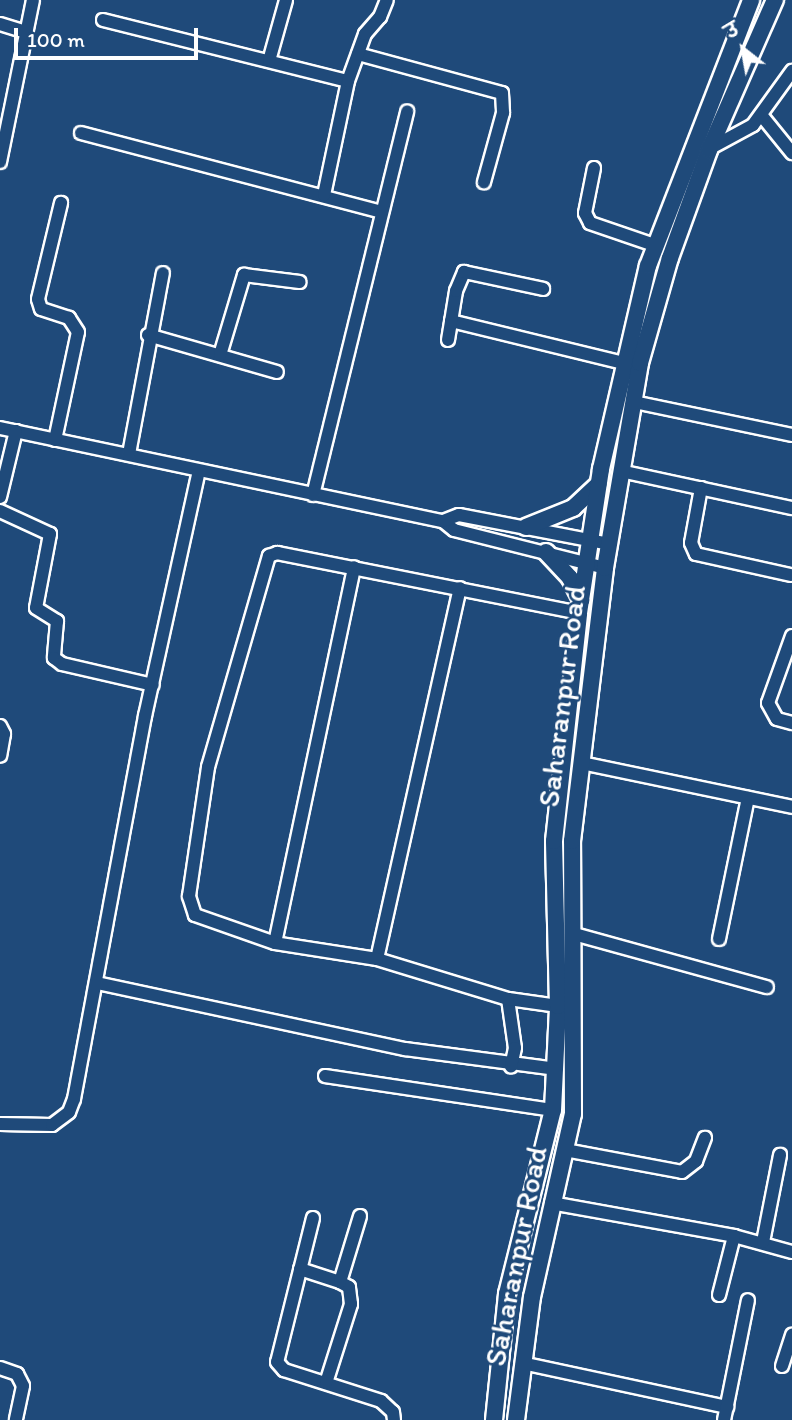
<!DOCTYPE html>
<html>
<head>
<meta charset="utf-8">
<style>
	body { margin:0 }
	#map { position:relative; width:792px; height:1420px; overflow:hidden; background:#1f4a7a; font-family:Itim,"Playpen Sans Deva",sans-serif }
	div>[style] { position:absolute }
	.roads { filter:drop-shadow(2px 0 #fff) drop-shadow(-2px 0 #fff) drop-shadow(0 2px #fff) drop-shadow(0 -2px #fff) }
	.minor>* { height:12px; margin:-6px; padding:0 6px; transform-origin:6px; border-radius:6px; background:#1f4a7a }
	.major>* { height:16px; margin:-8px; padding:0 8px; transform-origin:8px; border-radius:8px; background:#1f4a7a }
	span { translate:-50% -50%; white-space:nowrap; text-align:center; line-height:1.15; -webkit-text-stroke:5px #1f4a7a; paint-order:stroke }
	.street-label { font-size:30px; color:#fff }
	.north { position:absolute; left:708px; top:14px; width:70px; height:70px; -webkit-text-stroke:5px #1f4a7a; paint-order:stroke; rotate:329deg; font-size:19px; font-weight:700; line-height:28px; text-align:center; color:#fff }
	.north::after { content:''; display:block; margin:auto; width:24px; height:32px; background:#fff; clip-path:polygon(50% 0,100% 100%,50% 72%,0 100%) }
	.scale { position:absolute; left:14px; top:28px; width:184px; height:32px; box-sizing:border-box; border:4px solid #fff; border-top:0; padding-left:9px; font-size:21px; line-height:24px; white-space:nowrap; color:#fff; -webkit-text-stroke:5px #1f4a7a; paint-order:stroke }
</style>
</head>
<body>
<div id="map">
	<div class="roads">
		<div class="minor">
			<i style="left:103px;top:20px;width:252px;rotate:14deg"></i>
			<i style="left:0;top:24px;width:28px;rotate:17deg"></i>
			<i style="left:358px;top:54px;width:149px;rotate:15.2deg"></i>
			<i style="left:502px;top:93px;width:20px;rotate:87deg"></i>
			<i style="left:503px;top:113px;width:72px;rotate:105.4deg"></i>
			<i style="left:269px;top:61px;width:63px;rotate:-74.4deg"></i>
			<i style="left:762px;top:116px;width:48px;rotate:51deg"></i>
			<i style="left:81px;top:133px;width:311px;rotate:14.7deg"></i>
			<i style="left:707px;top:150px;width:52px;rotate:-28.5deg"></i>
			<i style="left:753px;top:125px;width:67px;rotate:-54.2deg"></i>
			<i style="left:0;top:162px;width:165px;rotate:-78.5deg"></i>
			<i style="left:594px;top:168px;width:46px;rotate:101.3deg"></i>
			<i style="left:585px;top:213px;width:11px;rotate:63deg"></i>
			<i style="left:590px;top:223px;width:71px;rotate:18.9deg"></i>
			<i style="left:324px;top:195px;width:116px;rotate:-78.1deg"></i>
			<i style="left:348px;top:81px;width:50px;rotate:-70.1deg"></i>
			<i style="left:365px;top:34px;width:23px;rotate:-49deg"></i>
			<i style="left:380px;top:17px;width:18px;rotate:-68deg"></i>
			<i style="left:451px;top:321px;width:177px;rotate:13.7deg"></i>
			<i style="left:148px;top:335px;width:134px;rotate:16deg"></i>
			<i style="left:448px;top:340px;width:50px;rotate:-80.7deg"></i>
			<i style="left:456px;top:291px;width:21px;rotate:-67deg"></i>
			<i style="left:464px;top:272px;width:81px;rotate:12.1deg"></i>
			<i style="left:220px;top:355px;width:84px;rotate:-73.3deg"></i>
			<i style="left:244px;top:275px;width:56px;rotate:7.1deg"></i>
			<i style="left:634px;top:402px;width:161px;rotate:11.8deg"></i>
			<i style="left:0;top:428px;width:453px;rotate:11.9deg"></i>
			<i style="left:443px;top:521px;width:14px;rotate:39deg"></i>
			<i style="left:454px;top:530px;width:156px;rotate:14.1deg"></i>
			<i style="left:55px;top:440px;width:110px;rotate:-78deg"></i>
			<i style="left:78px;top:332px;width:17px;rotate:-123deg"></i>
			<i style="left:69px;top:318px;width:29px;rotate:-162deg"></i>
			<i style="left:41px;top:309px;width:10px;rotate:-107deg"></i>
			<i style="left:38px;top:299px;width:99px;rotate:-76.5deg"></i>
			<i style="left:129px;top:454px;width:184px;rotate:-79.4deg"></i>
			<i style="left:625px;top:472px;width:171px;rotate:12.2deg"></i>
			<i style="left:701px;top:488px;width:56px;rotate:100.3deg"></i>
			<i style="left:691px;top:543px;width:12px;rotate:66deg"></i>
			<i style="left:696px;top:554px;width:97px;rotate:12.5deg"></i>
			<i style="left:313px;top:495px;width:395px;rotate:-76.2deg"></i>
			<i style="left:0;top:497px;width:68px;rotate:-76.4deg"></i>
			<i style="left:0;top:511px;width:55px;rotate:24.7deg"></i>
			<i style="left:50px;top:534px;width:75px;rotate:100.7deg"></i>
			<i style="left:36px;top:608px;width:25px;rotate:32deg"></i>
			<i style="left:57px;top:621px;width:37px;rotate:95deg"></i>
			<i style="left:54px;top:658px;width:10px;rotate:37deg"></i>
			<i style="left:62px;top:664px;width:93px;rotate:13deg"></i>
			<i style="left:443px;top:521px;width:17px;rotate:-21deg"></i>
			<i style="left:459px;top:515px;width:154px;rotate:10.9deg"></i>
			<i style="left:792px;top:636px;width:71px;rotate:109.7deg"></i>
			<i style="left:768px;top:703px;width:18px;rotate:61deg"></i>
			<i style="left:777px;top:719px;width:16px;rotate:15deg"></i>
			<i style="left:0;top:726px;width:9px;rotate:63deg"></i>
			<i style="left:4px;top:734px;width:22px;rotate:100deg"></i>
			<i style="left:582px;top:763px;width:215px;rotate:11.8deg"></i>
			<i style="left:574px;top:934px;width:200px;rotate:15.4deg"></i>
			<i style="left:719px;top:939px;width:144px;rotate:-78.4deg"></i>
			<i style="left:275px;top:943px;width:384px;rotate:-78.1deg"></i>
			<i style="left:377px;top:959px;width:380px;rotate:-77.4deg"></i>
			<i style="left:97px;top:983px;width:315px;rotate:12.1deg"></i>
			<i style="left:405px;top:1049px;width:153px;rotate:7.5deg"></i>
			<i style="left:508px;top:999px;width:49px;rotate:81.9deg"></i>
			<i style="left:515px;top:1048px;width:19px;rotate:102deg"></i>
			<i style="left:558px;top:1006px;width:50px;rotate:-172deg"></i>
			<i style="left:508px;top:999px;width:137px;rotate:-163deg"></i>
			<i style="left:377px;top:959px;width:103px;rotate:-171.1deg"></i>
			<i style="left:275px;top:943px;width:85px;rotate:-160.7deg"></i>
			<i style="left:195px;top:915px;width:20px;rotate:-108deg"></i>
			<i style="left:189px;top:896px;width:130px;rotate:-81.6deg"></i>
			<i style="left:208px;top:767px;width:220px;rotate:-73.9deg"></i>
			<i style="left:269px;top:556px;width:9px;rotate:-21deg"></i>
			<i style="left:277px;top:553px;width:308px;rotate:11.2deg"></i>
			<i style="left:325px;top:1076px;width:231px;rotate:8.5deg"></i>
			<i style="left:0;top:1124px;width:52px;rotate:1.1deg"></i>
			<i style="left:52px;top:1125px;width:21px;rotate:-37deg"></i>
			<i style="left:69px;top:1112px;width:14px;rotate:-69deg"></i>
			<i style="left:74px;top:1099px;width:390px;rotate:-79.5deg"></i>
			<i style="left:145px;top:716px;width:251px;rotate:-77.6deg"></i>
			<i style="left:565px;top:1150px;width:119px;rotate:10.6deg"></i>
			<i style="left:682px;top:1172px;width:18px;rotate:-38deg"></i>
			<i style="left:696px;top:1161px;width:25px;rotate:-69deg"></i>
			<i style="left:551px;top:1203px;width:186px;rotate:10.2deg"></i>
			<i style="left:734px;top:1236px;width:60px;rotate:15.4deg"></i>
			<i style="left:313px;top:1218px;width:148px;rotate:104deg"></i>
			<i style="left:277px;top:1362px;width:11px;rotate:49deg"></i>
			<i style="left:284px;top:1370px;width:102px;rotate:17.7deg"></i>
			<i style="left:381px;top:1401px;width:16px;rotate:43deg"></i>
			<i style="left:393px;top:1412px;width:8px;rotate:83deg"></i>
			<i style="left:763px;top:1242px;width:89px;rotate:-78.9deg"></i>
			<i style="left:300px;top:1269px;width:42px;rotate:18deg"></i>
			<i style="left:719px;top:1295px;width:61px;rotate:-75.7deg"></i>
			<i style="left:522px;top:1363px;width:210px;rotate:12.1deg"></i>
			<i style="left:782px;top:1366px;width:33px;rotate:-72deg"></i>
			<i style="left:0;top:1368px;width:18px;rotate:19deg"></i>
			<i style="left:17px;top:1374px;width:13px;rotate:63deg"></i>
			<i style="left:23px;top:1386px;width:35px;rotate:102deg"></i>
			<i style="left:326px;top:1383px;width:83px;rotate:-72.4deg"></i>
			<i style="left:351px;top:1304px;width:17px;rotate:-97deg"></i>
			<i style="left:349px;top:1287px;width:10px;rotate:-151deg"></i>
			<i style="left:340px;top:1282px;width:69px;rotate:-73.1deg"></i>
			<i style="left:724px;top:1420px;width:122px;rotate:-78.7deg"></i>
		</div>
		<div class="major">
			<i style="left:526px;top:527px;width:51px;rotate:-22deg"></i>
			<i style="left:573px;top:508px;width:35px;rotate:-43deg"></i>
			<i style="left:546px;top:552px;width:35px;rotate:47deg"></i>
			<i style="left:570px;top:578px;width:25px;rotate:63deg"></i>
			<i style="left:494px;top:1420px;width:127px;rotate:-84.1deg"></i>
			<i style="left:507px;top:1294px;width:190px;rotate:-76deg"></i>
			<i style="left:553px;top:1110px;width:104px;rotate:-87.2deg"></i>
			<i style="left:558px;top:1006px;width:165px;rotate:-91.4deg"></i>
			<i style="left:554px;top:841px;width:229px;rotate:-83.7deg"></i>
			<i style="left:579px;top:613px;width:146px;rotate:-81.3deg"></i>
			<i style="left:601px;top:469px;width:208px;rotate:-77deg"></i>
			<i style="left:648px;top:266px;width:285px;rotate:-68.8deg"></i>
			<i style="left:516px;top:1420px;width:124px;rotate:-82.6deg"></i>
			<i style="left:532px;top:1297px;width:188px;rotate:-77.4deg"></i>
			<i style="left:573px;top:1114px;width:273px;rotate:-90.2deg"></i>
			<i style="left:572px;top:841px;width:275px;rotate:-83.1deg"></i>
			<i style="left:605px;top:568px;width:208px;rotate:-80.3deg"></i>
			<i style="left:640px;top:363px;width:109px;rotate:-74.1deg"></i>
			<i style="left:670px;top:258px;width:115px;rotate:-70.1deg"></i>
			<i style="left:709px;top:150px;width:164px;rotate:-66.3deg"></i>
		</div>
	</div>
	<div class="street-label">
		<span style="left:562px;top:696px;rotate:-83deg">Saharanpur Road</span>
		<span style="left:516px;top:1256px;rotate:-79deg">Saharanpur Road</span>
	</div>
	<div class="north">उ</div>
	<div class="scale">100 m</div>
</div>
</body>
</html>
